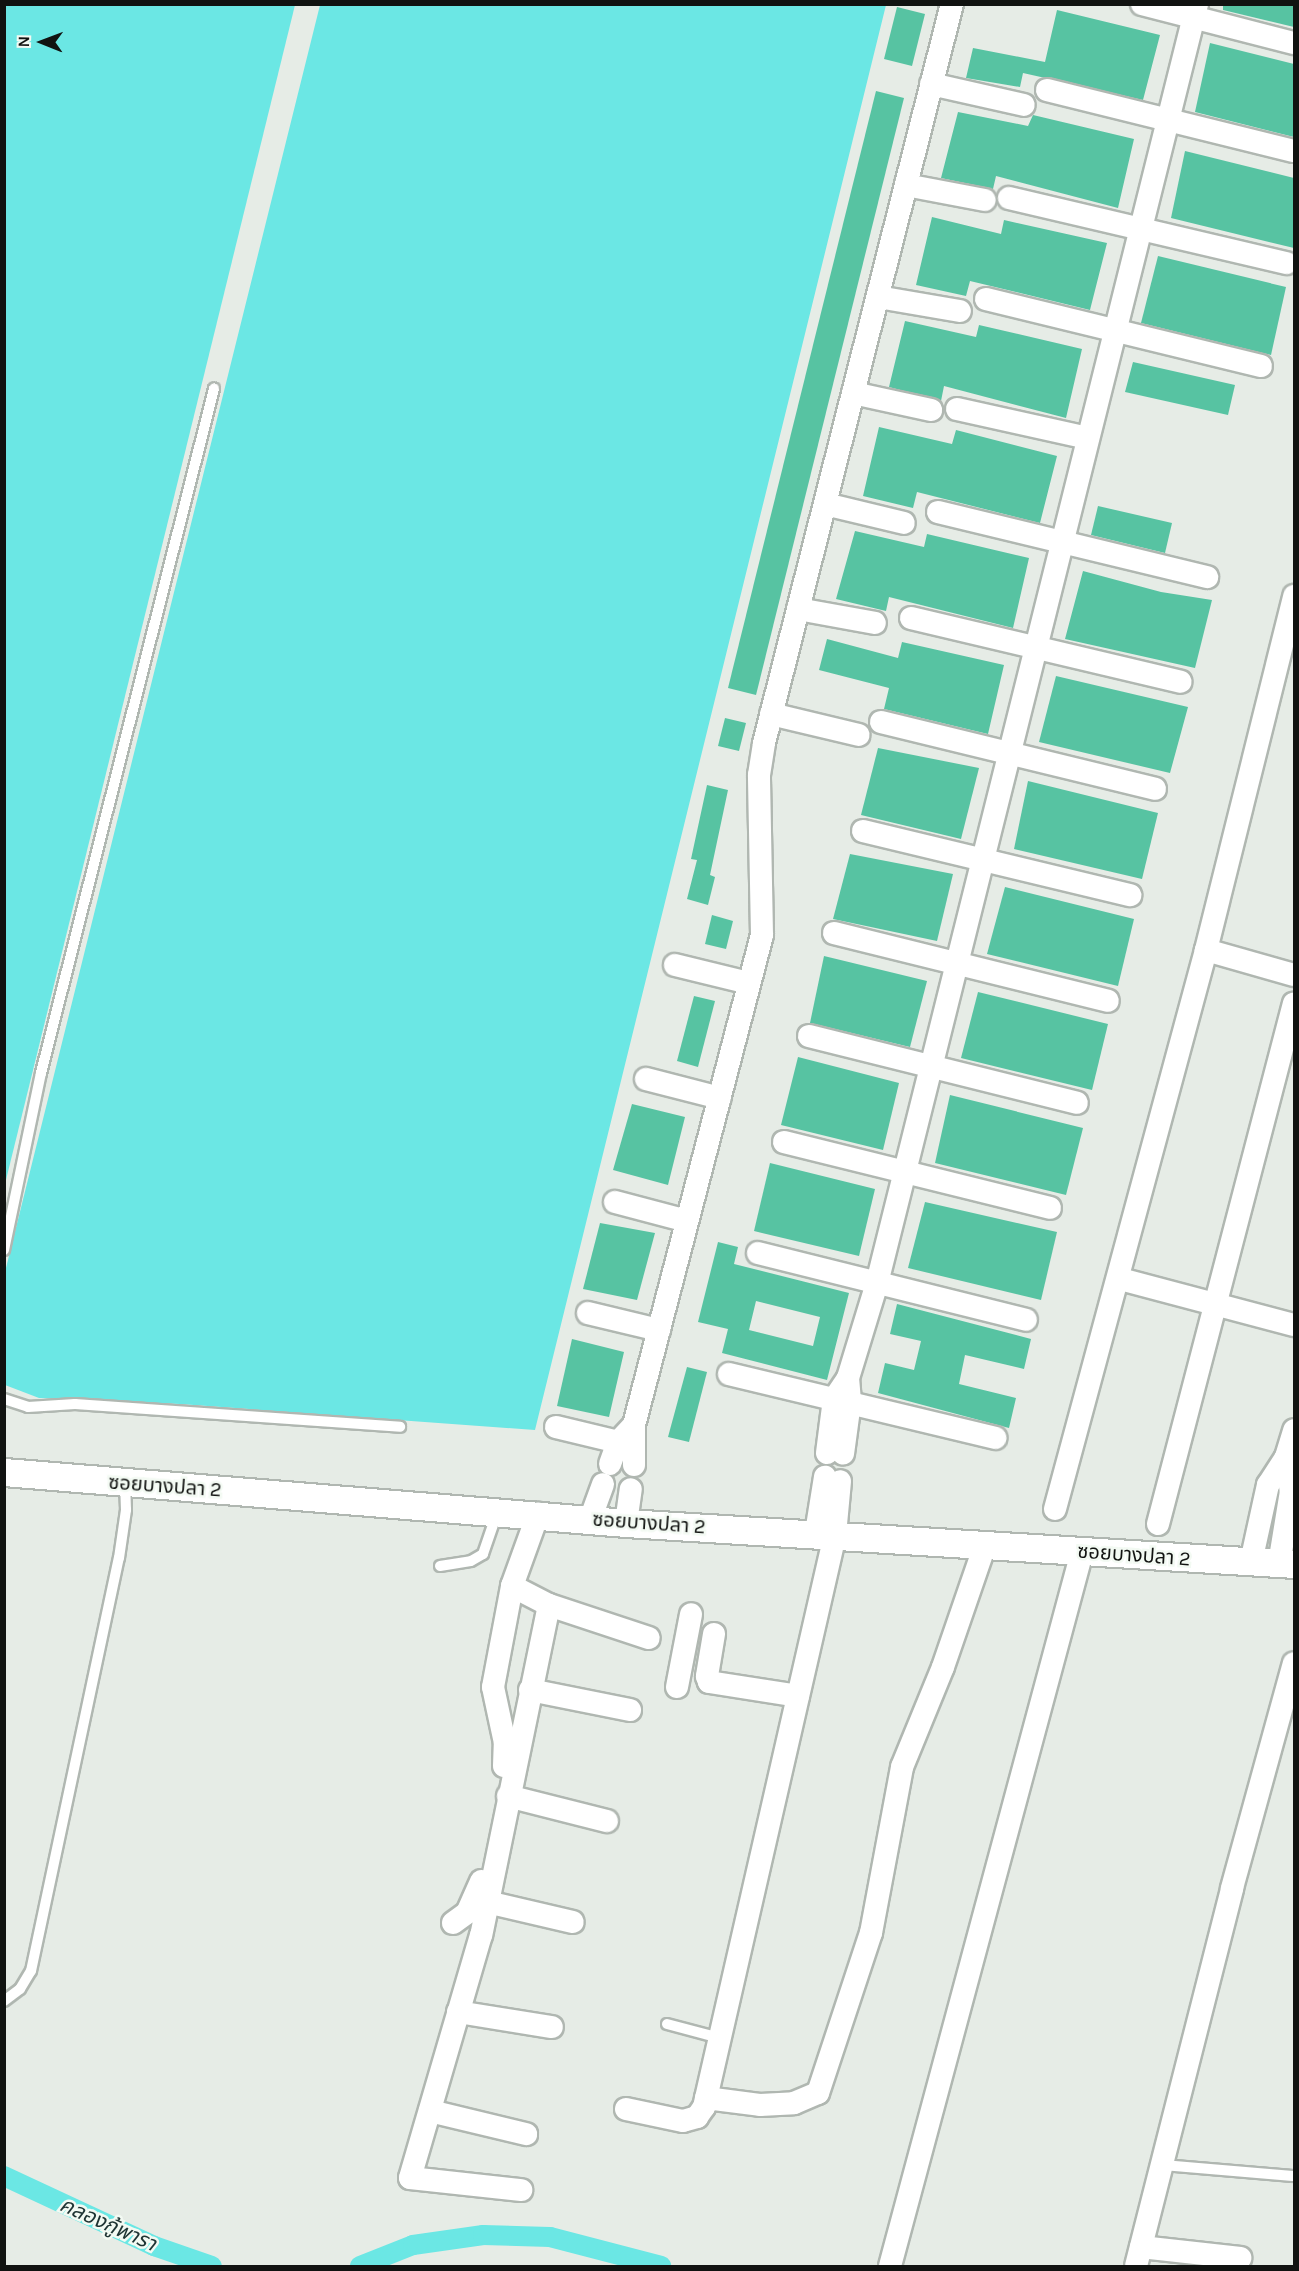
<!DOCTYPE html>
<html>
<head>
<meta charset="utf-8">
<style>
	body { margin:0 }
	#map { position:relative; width:1299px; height:2271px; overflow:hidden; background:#e6ece6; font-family:Karla,"Noto Sans Thai",sans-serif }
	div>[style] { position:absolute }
	.water>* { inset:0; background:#6be7e4 }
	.canal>* { height:20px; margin:-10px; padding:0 10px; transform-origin:10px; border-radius:10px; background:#6be7e4 }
	.building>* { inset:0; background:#57c3a2 }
	.roads { filter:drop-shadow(2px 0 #b0b7b1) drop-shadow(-2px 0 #b0b7b1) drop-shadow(0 2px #b0b7b1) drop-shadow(0 -2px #b0b7b1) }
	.service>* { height:10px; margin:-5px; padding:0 5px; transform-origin:5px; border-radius:5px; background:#fff }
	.minor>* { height:22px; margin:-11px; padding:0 11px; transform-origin:11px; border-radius:11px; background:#fff }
	.tertiary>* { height:27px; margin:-13.5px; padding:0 13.5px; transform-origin:13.5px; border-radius:13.5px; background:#fff }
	span { translate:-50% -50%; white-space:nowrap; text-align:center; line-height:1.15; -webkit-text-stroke:5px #f3faf3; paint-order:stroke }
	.street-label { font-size:20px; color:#111311 }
	.water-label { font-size:21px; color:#1e3433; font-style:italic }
	.frame { position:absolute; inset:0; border:6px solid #111311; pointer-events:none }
	.north { position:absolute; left:12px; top:12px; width:60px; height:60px; -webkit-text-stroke:4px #f3faf3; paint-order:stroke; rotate:271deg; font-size:16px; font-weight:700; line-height:24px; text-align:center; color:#111311 }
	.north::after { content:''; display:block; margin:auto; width:21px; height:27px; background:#111311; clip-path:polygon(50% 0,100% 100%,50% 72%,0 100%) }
</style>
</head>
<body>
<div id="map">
	<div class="water">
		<i style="clip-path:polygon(5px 4px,295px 5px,5px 1184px,4px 5px)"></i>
		<i style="clip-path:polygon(320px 5px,886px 5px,535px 1430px,180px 1404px,39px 1398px,5px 1385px,5px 1272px)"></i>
	</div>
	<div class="canal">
		<i style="left:4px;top:2176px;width:166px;rotate:25deg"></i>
		<i style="left:154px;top:2246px;width:61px;rotate:19deg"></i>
		<i style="left:360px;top:2266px;width:57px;rotate:-21.6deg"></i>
		<i style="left:413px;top:2245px;width:71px;rotate:-8.1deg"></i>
		<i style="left:483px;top:2235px;width:67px;rotate:1.7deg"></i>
		<i style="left:550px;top:2237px;width:115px;rotate:14.6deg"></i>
	</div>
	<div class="building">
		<i style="clip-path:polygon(1223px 4px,1294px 4px,1294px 27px,1223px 10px)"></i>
		<i style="clip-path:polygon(897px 7px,925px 14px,912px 66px,884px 59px)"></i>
		<i style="clip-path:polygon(1057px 10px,1160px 35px,1143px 100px,1023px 73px,1020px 87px,966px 78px,973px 48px,1045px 62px)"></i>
		<i style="clip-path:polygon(1210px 43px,1294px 64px,1294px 137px,1195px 112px)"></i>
		<i style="clip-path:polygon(876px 91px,904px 98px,756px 695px,728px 688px)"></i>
		<i style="clip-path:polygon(958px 112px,1028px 126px,1033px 115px,1134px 139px,1118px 208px,996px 176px,993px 189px,941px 178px)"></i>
		<i style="clip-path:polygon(1185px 151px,1294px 178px,1294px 248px,1171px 218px)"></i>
		<i style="clip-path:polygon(932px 217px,1001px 234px,1004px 220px,1107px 243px,1090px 310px,970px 281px,966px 296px,916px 285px)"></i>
		<i style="clip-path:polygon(1158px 256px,1286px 287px,1271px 355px,1141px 323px)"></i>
		<i style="clip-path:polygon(905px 321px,976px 337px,979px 325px,1082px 349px,1066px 418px,944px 386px,941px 401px,889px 387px)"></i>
		<i style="clip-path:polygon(1133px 362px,1235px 385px,1228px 415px,1125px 392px)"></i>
		<i style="clip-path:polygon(879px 427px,952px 444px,956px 430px,1057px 456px,1040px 523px,917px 492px,913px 508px,863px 496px)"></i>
		<i style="clip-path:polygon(1098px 506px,1172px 523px,1165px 553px,1091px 535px)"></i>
		<i style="clip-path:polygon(855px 531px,924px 547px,927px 534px,1029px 558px,1013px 628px,889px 597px,886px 611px,836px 599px)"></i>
		<i style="clip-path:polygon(1083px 571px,1161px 592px,1212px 600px,1195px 668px,1065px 639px)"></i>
		<i style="clip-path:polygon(827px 639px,898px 658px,902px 642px,1004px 665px,988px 734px,884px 709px,889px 688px,819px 670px)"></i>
		<i style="clip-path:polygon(1056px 676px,1188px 707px,1170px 773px,1039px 742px)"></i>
		<i style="clip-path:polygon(725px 718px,746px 723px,739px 751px,718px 746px)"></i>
		<i style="clip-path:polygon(878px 748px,979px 768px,961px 839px,861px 815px)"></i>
		<i style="clip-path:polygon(1028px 781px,1158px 813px,1142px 879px,1014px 849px)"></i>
		<i style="clip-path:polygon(707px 785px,728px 790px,710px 875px,715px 877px,708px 905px,687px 899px,697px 860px,691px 859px)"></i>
		<i style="clip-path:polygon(850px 854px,953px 874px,937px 941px,833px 919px)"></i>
		<i style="clip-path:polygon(1005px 887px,1134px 919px,1118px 986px,987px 954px)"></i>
		<i style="clip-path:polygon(712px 915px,733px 921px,726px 949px,705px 944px)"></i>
		<i style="clip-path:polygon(824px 956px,927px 981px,910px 1047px,810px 1023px)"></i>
		<i style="clip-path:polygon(978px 992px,1108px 1024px,1092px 1090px,961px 1058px)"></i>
		<i style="clip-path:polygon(694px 996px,715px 1001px,698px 1067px,677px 1061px)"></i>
		<i style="clip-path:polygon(798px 1057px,899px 1083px,883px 1150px,781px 1125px)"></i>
		<i style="clip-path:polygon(950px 1095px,1083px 1128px,1066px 1195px,935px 1163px)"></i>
		<i style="clip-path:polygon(632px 1104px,685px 1117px,668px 1185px,613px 1170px)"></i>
		<i style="clip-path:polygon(770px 1163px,875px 1189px,859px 1256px,754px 1231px)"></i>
		<i style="clip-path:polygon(925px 1202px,1057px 1232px,1041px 1300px,908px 1268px)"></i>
		<i style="clip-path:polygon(600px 1223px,655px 1233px,637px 1300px,583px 1289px)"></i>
		<i style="clip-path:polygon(evenodd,718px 1242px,738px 1247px,734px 1264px,849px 1293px,827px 1380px,722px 1353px,728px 1329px,698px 1322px,718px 1242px,756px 1301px,820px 1317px,813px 1346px,749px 1330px,756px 1301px)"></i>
		<i style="clip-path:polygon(897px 1304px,1031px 1339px,1024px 1369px,965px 1355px,959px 1384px,1016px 1398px,1009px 1428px,878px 1393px,885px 1363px,914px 1370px,921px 1341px,890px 1334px)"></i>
		<i style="clip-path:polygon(572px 1339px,624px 1352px,609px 1417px,557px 1406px)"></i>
		<i style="clip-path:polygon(687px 1367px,707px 1372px,689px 1442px,668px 1437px)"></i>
	</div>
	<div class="roads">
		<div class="service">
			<i style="left:4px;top:1250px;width:181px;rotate:-78.2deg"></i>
			<i style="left:41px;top:1073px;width:706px;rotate:-75.81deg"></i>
			<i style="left:4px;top:1399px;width:25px;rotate:18deg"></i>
			<i style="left:28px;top:1407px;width:47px;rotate:-3.7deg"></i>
			<i style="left:75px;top:1404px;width:326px;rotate:4deg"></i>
			<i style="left:440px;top:1566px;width:31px;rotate:-9deg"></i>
			<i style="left:471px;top:1561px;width:14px;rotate:-30deg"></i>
			<i style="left:483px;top:1554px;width:43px;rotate:-71.1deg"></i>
			<i style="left:4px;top:2001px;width:20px;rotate:-37deg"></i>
			<i style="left:20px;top:1989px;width:21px;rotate:-59deg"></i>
			<i style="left:31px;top:1971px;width:422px;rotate:-78deg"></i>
			<i style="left:119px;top:1558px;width:49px;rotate:-81.7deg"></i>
			<i style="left:126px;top:1510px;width:27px;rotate:-92deg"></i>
			<i style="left:667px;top:2024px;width:55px;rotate:14.8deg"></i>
			<i style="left:1162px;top:2165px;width:132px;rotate:4.8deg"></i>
		</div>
		<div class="minor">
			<i style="left:1142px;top:4px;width:157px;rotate:14.4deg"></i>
			<i style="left:931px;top:84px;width:95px;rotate:12.7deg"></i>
			<i style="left:1047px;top:90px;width:254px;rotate:13.9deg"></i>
			<i style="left:906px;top:185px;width:80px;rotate:10.8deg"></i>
			<i style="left:1009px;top:198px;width:285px;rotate:13.2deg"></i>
			<i style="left:878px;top:297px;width:83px;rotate:9.7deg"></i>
			<i style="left:986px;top:299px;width:283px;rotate:13.7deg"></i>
			<i style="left:853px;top:393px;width:80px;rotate:12.3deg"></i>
			<i style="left:957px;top:409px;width:134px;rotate:12.5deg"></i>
			<i style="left:825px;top:504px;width:81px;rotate:13.5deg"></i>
			<i style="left:938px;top:512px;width:277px;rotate:13.6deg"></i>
			<i style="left:798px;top:609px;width:78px;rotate:10.3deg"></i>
			<i style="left:911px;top:618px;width:277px;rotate:13.3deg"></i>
			<i style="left:771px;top:714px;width:90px;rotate:13.4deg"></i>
			<i style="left:881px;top:722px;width:282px;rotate:13.7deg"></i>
			<i style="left:863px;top:831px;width:275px;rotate:13.5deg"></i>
			<i style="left:834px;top:933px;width:282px;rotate:13.9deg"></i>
			<i style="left:1206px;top:950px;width:91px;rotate:15.9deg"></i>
			<i style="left:675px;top:965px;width:76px;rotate:13.7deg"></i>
			<i style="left:809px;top:1036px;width:276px;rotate:14deg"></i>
			<i style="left:646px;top:1079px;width:76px;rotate:14.4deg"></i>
			<i style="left:784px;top:1142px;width:274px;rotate:13.9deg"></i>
			<i style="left:615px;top:1202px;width:74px;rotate:14.8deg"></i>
			<i style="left:758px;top:1253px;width:276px;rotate:14deg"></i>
			<i style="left:1120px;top:1279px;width:180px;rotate:14.8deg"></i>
			<i style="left:588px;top:1313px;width:73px;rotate:13.5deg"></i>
			<i style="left:729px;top:1374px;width:274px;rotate:13.5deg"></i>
			<i style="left:848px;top:1378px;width:99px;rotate:-73deg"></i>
			<i style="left:877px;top:1283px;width:1318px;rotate:-75.95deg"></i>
			<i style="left:634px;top:1425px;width:506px;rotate:-75.36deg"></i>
			<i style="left:762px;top:935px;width:160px;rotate:-91.1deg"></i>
			<i style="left:759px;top:775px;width:32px;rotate:-81deg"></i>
			<i style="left:764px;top:743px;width:763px;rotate:-75.73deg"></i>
			<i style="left:556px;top:1427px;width:77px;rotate:13.5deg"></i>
			<i style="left:827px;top:1453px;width:54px;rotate:-82.6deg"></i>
			<i style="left:834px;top:1399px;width:25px;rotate:-56deg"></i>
			<i style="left:848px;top:1378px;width:24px;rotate:85deg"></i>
			<i style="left:850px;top:1402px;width:52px;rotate:97.7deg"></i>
			<i style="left:1286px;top:1457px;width:28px;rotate:-73deg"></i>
			<i style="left:610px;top:1464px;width:23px;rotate:-70deg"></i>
			<i style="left:618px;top:1442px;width:23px;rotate:-47deg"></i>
			<i style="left:634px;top:1425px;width:40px;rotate:90deg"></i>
			<i style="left:1055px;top:1509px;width:579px;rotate:-74.88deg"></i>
			<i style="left:1206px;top:950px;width:365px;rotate:-76deg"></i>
			<i style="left:590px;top:1520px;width:38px;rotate:-70deg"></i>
			<i style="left:626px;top:1523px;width:34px;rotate:-82deg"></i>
			<i style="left:1158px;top:1524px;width:538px;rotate:-75.37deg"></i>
			<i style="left:816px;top:1533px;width:57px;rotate:-80.9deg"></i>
			<i style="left:1251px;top:1562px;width:79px;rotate:-77.6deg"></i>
			<i style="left:1268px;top:1485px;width:33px;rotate:-57deg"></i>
			<i style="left:1286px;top:1457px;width:34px;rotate:82deg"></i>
			<i style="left:1291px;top:1491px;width:74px;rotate:99.3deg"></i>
			<i style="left:512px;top:1586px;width:42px;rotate:27.2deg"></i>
			<i style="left:549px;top:1605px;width:337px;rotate:101.6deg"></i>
			<i style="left:481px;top:1935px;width:253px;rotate:106.3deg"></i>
			<i style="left:410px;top:2178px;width:112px;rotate:6.2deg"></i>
			<i style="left:549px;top:1605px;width:105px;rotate:18.3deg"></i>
			<i style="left:714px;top:1634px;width:43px;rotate:99.5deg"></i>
			<i style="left:707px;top:1676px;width:6px;rotate:72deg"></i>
			<i style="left:709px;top:1682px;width:90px;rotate:8.9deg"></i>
			<i style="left:677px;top:1687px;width:74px;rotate:-79.1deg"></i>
			<i style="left:530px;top:1690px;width:102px;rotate:11.3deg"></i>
			<i style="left:504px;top:1766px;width:23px;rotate:-88deg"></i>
			<i style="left:505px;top:1743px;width:57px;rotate:-102.1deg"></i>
			<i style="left:493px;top:1687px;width:103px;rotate:-79.3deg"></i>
			<i style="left:512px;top:1586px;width:77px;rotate:-70.1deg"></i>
			<i style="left:508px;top:1796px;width:102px;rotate:14.2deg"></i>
			<i style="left:487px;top:1902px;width:88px;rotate:13.1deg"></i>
			<i style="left:453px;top:1923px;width:17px;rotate:-36deg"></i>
			<i style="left:467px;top:1913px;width:35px;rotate:-66deg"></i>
			<i style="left:458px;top:2012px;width:95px;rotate:9.1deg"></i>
			<i style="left:706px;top:2098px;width:54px;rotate:7.4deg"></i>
			<i style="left:760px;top:2105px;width:34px;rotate:-3deg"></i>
			<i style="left:794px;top:2103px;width:26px;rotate:-23deg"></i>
			<i style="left:818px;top:2093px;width:169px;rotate:-71.7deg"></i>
			<i style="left:871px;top:1933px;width:169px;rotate:-79.4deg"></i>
			<i style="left:902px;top:1767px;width:108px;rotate:-67.7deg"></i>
			<i style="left:943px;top:1667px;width:129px;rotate:-71deg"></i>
			<i style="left:626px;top:2109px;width:58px;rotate:11.9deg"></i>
			<i style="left:683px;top:2121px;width:15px;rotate:-16deg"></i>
			<i style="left:697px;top:2117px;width:12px;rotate:-55deg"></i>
			<i style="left:704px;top:2107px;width:587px;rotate:-77.1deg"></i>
			<i style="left:835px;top:1535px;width:54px;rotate:-84.7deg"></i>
			<i style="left:430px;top:2111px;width:99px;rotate:13.5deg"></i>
			<i style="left:1141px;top:2247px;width:100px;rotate:6.3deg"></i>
			<i style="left:890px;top:2266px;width:739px;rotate:-74.95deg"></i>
			<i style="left:1136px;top:2266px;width:390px;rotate:-75.7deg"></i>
			<i style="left:1232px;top:1888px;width:233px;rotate:-74.6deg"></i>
		</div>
		<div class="tertiary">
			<i style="left:4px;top:1472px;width:624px;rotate:4.69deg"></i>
			<i style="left:626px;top:1523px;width:669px;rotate:3.51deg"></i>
		</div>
	</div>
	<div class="street-label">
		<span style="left:165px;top:1486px;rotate:4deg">ซอยบางปลา 2</span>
		<span style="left:649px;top:1523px;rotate:4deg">ซอยบางปลา 2</span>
		<span style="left:1134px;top:1555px;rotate:4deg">ซอยบางปลา 2</span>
	</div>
	<div class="water-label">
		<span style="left:108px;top:2224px;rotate:24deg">คลองกู้พารา</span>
	</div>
	<div class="frame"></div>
	<div class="north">N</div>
</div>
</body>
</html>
